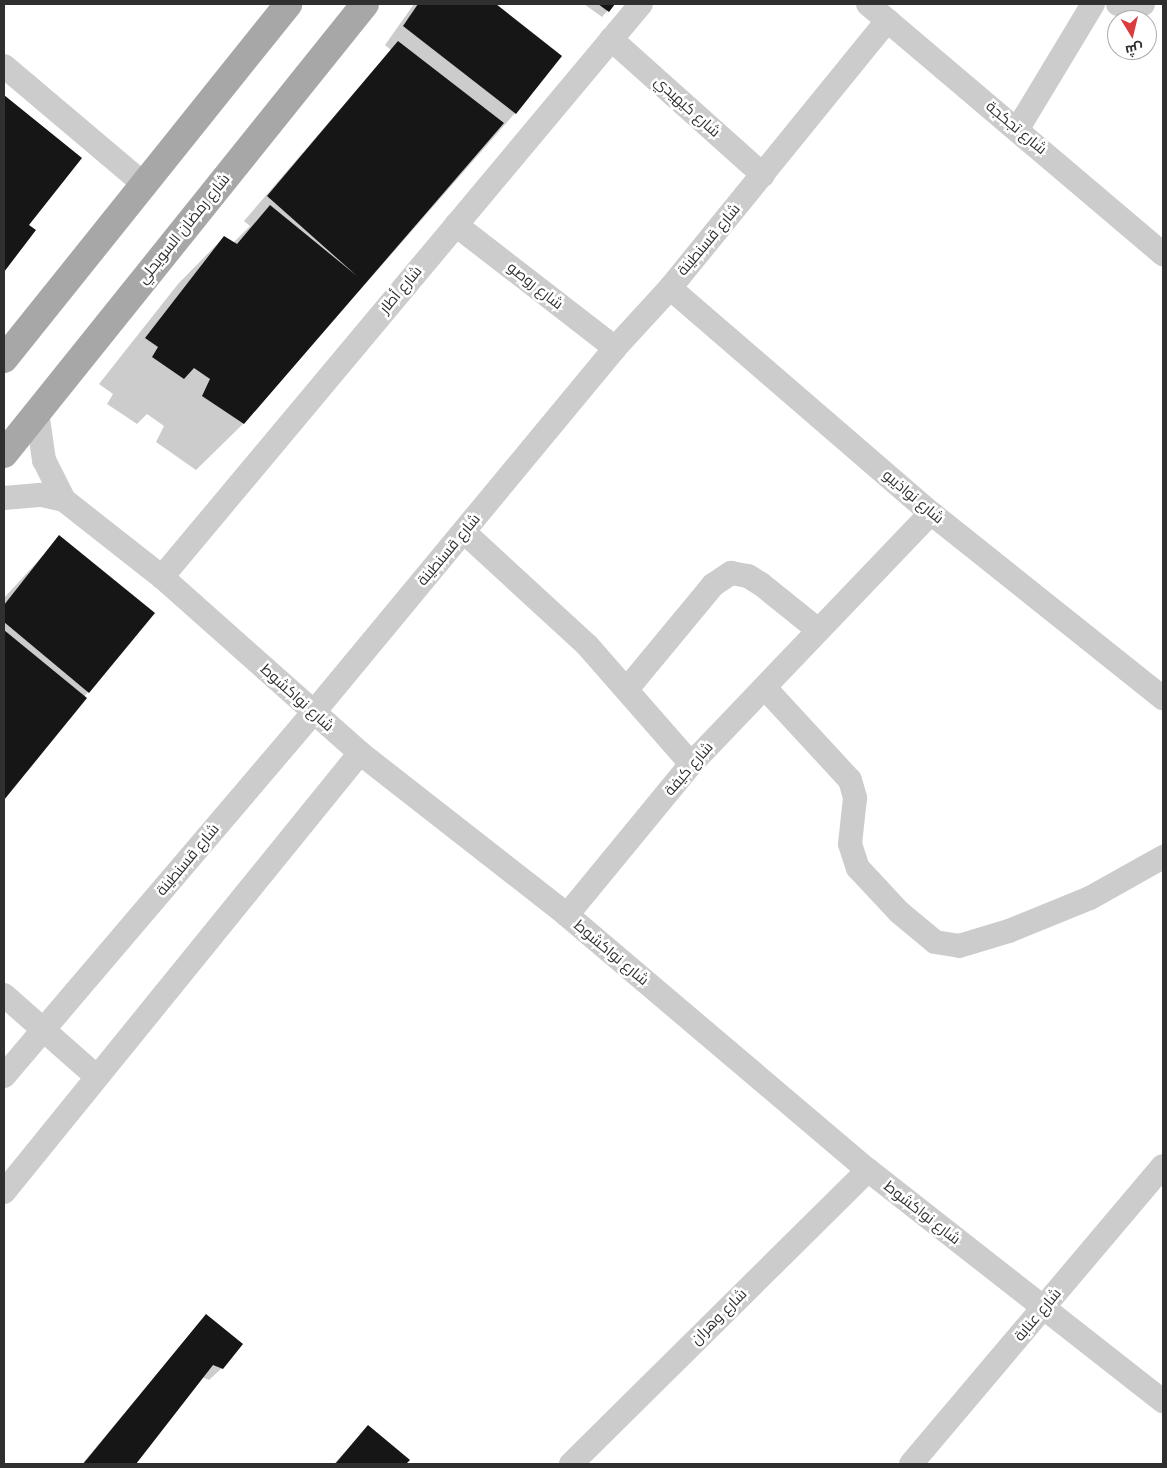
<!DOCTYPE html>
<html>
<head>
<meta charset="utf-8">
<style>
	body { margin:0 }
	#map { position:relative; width:1167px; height:1468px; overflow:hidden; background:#fff; font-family:"Fira Sans",Cairo,sans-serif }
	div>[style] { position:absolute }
	.shadow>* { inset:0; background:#0003 }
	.building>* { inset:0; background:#161616 }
	.minor>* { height:24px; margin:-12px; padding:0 12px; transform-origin:12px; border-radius:12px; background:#ccc }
	.primary>* { height:28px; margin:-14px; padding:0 14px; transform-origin:14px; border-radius:14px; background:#a7a7a7 }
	span { translate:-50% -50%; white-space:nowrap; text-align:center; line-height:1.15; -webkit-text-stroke:5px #fff; paint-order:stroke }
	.street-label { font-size:15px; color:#2f2f2f }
	.frame { position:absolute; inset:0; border:5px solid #2f2f2f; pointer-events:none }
	.north { position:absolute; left:1107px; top:10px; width:50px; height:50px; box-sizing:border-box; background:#fff; border:1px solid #acacac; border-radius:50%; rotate:171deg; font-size:14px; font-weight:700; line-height:20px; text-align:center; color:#2f2f2f }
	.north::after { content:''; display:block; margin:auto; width:18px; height:22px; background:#dc3c3e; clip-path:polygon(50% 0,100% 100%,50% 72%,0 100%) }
</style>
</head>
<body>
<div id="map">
	<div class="shadow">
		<i style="clip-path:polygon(414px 4px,494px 4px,560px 56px,515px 113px,243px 424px,196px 470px,156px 442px,164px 426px,147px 414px,137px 424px,107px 404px,113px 394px,99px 384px,178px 284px,224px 237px,233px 243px,250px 226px,244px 221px,391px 50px,385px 45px)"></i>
		<i style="clip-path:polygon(584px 4px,613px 4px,602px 17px)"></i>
		<i style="clip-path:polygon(4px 97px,81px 158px,27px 225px,34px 231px,4px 270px)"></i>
		<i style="clip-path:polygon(60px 537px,88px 692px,4px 798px,4px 598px)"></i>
		<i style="clip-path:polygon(206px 1315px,222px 1368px,209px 1380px,202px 1377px,134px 1464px,82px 1464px)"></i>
		<i style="clip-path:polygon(368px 1427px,408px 1460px,404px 1464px,334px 1464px)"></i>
	</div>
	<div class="building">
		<i style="clip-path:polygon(418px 4px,496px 4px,562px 56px,516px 114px,403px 26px)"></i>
		<i style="clip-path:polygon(598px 4px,615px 4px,609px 12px)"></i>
		<i style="clip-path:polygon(398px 41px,504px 123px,244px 424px,202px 396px,210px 379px,194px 368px,184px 379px,152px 357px,158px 347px,145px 338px,224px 236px,237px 244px,270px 205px,357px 276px,267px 196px)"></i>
		<i style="clip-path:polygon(4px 95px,82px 158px,29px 225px,36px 230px,4px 272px)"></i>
		<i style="clip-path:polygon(59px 535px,155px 613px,89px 693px,4px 622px,4px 605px)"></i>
		<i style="clip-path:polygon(4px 630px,87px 698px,4px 800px)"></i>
		<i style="clip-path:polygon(206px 1314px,243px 1344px,223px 1369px,213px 1365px,136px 1464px,83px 1464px)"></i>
		<i style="clip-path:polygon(368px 1425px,410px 1460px,406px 1464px,335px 1464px)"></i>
	</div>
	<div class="minor">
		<i style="left:868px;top:4px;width:387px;rotate:40.3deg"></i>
		<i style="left:1118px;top:4px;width:25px"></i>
		<i style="left:611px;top:39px;width:204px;rotate:41.8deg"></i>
		<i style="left:4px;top:66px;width:185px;rotate:40.2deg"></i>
		<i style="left:1017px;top:130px;width:147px;rotate:-58.9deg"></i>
		<i style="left:456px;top:225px;width:201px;rotate:37.7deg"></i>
		<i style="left:670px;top:288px;width:345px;rotate:40.8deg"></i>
		<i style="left:931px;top:513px;width:297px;rotate:38.6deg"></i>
		<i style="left:37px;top:412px;width:49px;rotate:81.7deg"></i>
		<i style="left:44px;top:460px;width:45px;rotate:63.4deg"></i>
		<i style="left:64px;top:500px;width:125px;rotate:38.2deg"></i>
		<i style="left:162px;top:577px;width:265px;rotate:41.6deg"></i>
		<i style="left:360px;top:753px;width:263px;rotate:38deg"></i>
		<i style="left:567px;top:915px;width:394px;rotate:40.3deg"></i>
		<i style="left:868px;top:1170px;width:375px;rotate:38.1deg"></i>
		<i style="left:4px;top:498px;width:38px;rotate:-5deg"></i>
		<i style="left:42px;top:495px;width:23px;rotate:13deg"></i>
		<i style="left:464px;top:532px;width:167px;rotate:42.6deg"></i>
		<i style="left:587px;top:645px;width:158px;rotate:48.8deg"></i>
		<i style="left:162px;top:577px;width:747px;rotate:-50.11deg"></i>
		<i style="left:765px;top:688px;width:125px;rotate:47.3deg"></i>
		<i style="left:850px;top:780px;width:19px;rotate:74deg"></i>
		<i style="left:855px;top:798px;width:46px;rotate:96.2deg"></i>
		<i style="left:850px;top:844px;width:25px;rotate:72deg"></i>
		<i style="left:858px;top:868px;width:60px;rotate:47deg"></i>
		<i style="left:899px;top:912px;width:47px;rotate:39.8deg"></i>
		<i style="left:935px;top:942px;width:24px;rotate:9deg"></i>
		<i style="left:959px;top:946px;width:52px;rotate:-16.7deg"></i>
		<i style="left:1009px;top:931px;width:87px;rotate:-22.2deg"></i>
		<i style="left:1090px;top:898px;width:84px;rotate:-29.3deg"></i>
		<i style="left:627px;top:689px;width:135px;rotate:-50.4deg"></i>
		<i style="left:713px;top:585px;width:22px;rotate:-34deg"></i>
		<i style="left:731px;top:573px;width:17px;rotate:10deg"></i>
		<i style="left:748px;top:576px;width:15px;rotate:32deg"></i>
		<i style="left:761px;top:584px;width:72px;rotate:38.8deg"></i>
		<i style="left:567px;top:915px;width:195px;rotate:-50.6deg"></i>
		<i style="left:691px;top:764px;width:347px;rotate:-46.3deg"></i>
		<i style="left:4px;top:995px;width:124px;rotate:41.4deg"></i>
		<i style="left:4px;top:1076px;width:478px;rotate:-49.6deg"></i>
		<i style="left:314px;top:712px;width:472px;rotate:-50.4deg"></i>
		<i style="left:615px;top:348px;width:81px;rotate:-47.5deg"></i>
		<i style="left:670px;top:288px;width:345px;rotate:-50.9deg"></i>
		<i style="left:4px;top:1192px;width:565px;rotate:-50.96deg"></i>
		<i style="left:571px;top:1464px;width:418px;rotate:-44.7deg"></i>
		<i style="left:911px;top:1464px;width:390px;rotate:-49.8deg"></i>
	</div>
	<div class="primary">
		<i style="left:4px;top:359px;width:455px;rotate:-51.3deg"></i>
		<i style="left:4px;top:454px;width:577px;rotate:-51.26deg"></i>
	</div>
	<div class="street-label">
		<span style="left:687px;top:107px;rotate:42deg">شارع كيهيدي</span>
		<span style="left:1016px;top:128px;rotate:40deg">شارع تجكجة</span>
		<span style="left:184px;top:229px;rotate:-51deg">شارع رمضان السويحلي</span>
		<span style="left:709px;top:240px;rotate:-50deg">شارع قسنطينة</span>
		<span style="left:535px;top:286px;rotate:38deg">شارع روصو</span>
		<span style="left:401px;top:290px;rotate:-50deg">شارع أطار</span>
		<span style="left:913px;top:497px;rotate:40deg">شارع نواذيبو</span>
		<span style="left:449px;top:550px;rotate:-50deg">شارع قسنطينة</span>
		<span style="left:297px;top:698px;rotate:42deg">شارع نواكشوط</span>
		<span style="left:689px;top:769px;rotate:-49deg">شارع كيفة</span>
		<span style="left:188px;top:860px;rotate:-50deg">شارع قسنطينة</span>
		<span style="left:611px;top:953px;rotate:40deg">شارع نواكشوط</span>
		<span style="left:922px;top:1213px;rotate:38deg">شارع نواكشوط</span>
		<span style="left:1038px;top:1315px;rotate:-50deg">شارع عنابة</span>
		<span style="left:719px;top:1317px;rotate:-45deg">شارع وهران</span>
	</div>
	<div class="frame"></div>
	<div class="north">ش</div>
</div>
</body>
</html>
